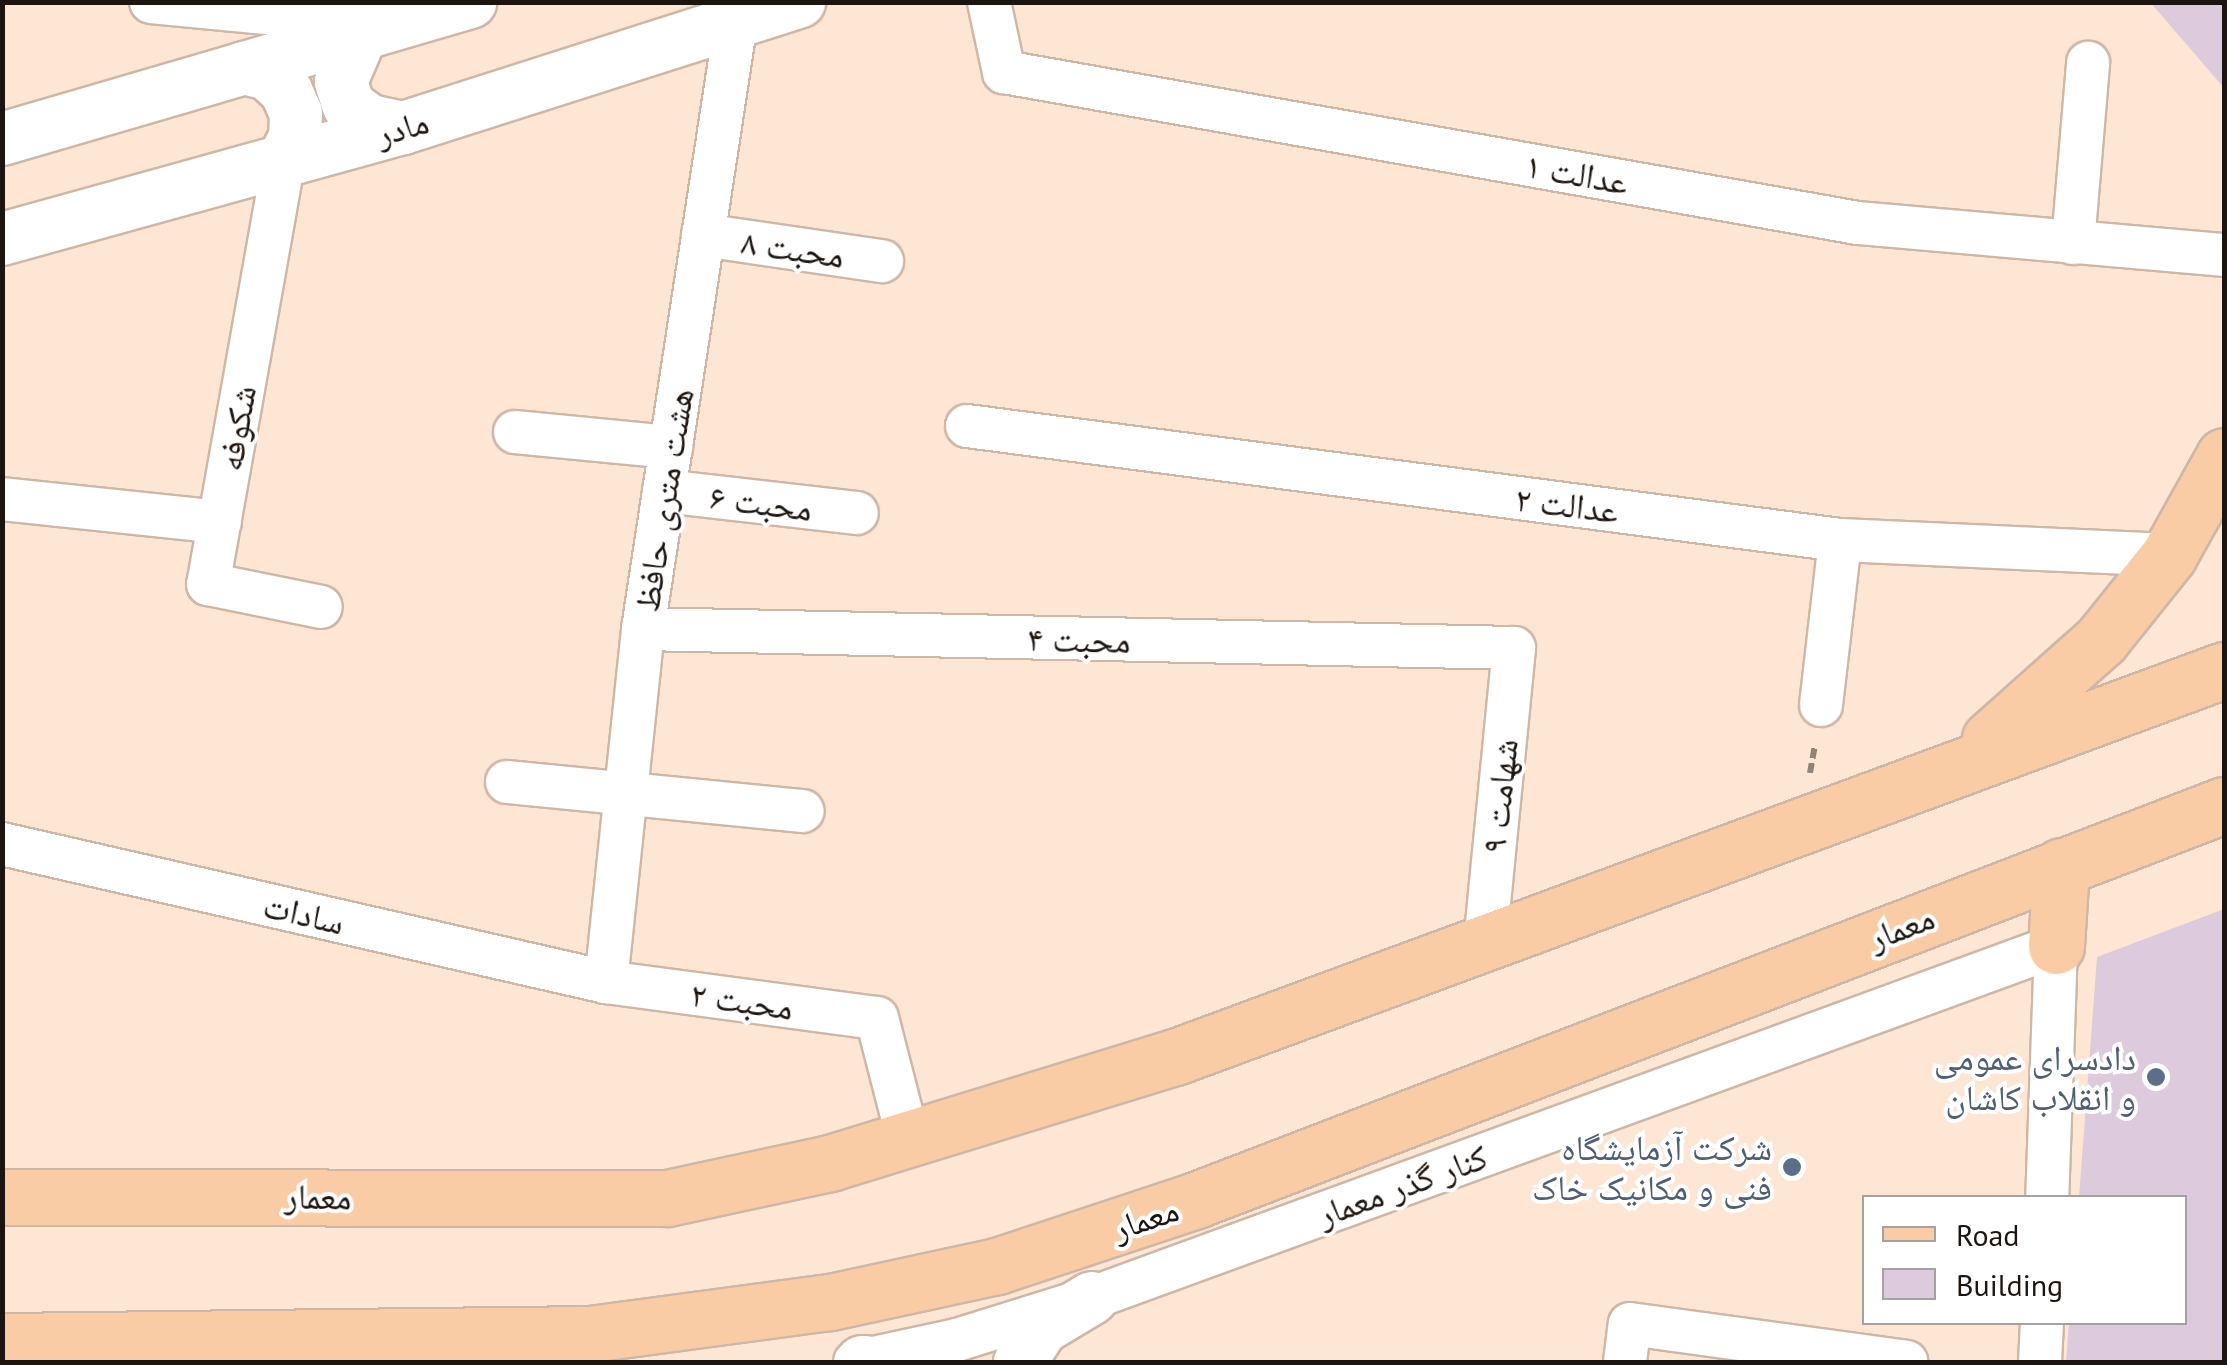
<!DOCTYPE html>
<html>
<head>
<meta charset="utf-8">
<style>
	body { margin:0 }
	#map { position:relative; width:2227px; height:1365px; overflow:hidden; background:#fee6d5; font-family:"PT Sans","Noto Naskh Arabic",sans-serif }
	div>[style] { position:absolute }
	.building>* { inset:0; background:#decadd }
	.path>* { height:6px; margin-top:-3px; transform-origin:0; background:repeating-linear-gradient(90deg,#938377 0 10px,transparent 0 15px) }
	.roads { filter:drop-shadow(2px 0 #ceb7a7) drop-shadow(-2px 0 #ceb7a7) drop-shadow(0 2px #ceb7a7) drop-shadow(0 -2px #ceb7a7) }
	.minor>* { height:42px; margin:-21px; padding:0 21px; transform-origin:21px; border-radius:21px; background:#fff }
	.tertiary>* { height:52px; margin:-26px; padding:0 26px; transform-origin:26px; border-radius:26px; background:#fff }
	.primary>* { height:55px; margin:-27.5px; padding:0 27.5px; transform-origin:27.5px; border-radius:27.5px; background:#f9cca6 }
	.dots>* { width:28px; height:28px; translate:-50% -50%; box-sizing:border-box; border:5px solid #fff; border-radius:50% }
	span { translate:-50% -50%; white-space:nowrap; text-align:center; line-height:1.15; -webkit-text-stroke:8px #fff; paint-order:stroke }
	.street-label { font-size:35px; color:#1c140e }
	.service-label { font-size:35px; color:#4e5e75 }
	.right { translate:-100% -50%; text-align:right }
	.frame { position:absolute; inset:0; border:5px solid #1c140e; pointer-events:none }
	.legend { position:absolute; left:1862px; top:1195px; width:325px; height:130px; box-sizing:border-box; background:#fff; border:2px solid #a4a19f; margin:0; padding:12px 18px; list-style:none; font-size:30px; color:#1c140e }
	.legend li { display:flex; align-items:center; gap:20px; height:50px }
	.legend b { width:50px; border:2px solid #a4a19f }
</style>
</head>
<body>
<div id="map">
	<div class="building">
		<i style="clip-path:polygon(2150px 2px,2224px 2px,2224px 88px)"></i>
		<i style="clip-path:polygon(2224px 909px,2224px 1362px,2066px 1362px,2069px 1322px,2184px 1322px,2184px 1198px,2079px 1198px,2097px 957px)"></i>
	</div>
	<div class="path">
		<i style="left:1810px;top:773px;width:27px;rotate:-80deg"></i>
	</div>
	<div class="roads">
		<div class="minor">
			<i style="left:151px;top:2px;width:229px;rotate:5.5deg"></i>
			<i style="left:989px;top:2px;width:72px;rotate:77.9deg"></i>
			<i style="left:1004px;top:72px;width:867px;rotate:10.03deg"></i>
			<i style="left:1858px;top:223px;width:367px;rotate:5deg"></i>
			<i style="left:284px;top:159px;width:432px;rotate:100.1deg"></i>
			<i style="left:208px;top:584px;width:115px;rotate:11.5deg"></i>
			<i style="left:703px;top:235px;width:181px;rotate:8.3deg"></i>
			<i style="left:2073px;top:243px;width:181px;rotate:-85.2deg"></i>
			<i style="left:967px;top:426px;width:880px;rotate:7.44deg"></i>
			<i style="left:1840px;top:540px;width:329px;rotate:2.6deg"></i>
			<i style="left:515px;top:432px;width:157px;rotate:5.5deg"></i>
			<i style="left:664px;top:491px;width:194px;rotate:6.5deg"></i>
			<i style="left:2px;top:499px;width:219px;rotate:6deg"></i>
			<i style="left:643px;top:629px;width:871px;rotate:1.25deg"></i>
			<i style="left:1514px;top:648px;width:297px;rotate:95.6deg"></i>
			<i style="left:1821px;top:705px;width:166px;rotate:-83.4deg"></i>
			<i style="left:507px;top:782px;width:297px;rotate:5.6deg"></i>
			<i style="left:2px;top:844px;width:620px;rotate:12.87deg"></i>
			<i style="left:606px;top:982px;width:273px;rotate:7.6deg"></i>
			<i style="left:877px;top:1018px;width:125px;rotate:75.6deg"></i>
			<i style="left:606px;top:982px;width:355px;rotate:-84deg"></i>
			<i style="left:643px;top:629px;width:615px;rotate:-81.3deg"></i>
			<i style="left:855px;top:1362px;width:104px;rotate:-12.2deg"></i>
			<i style="left:957px;top:1340px;width:141px;rotate:-17.3deg"></i>
			<i style="left:1092px;top:1298px;width:1026px;rotate:-20.06deg"></i>
			<i style="left:2056px;top:946px;width:252px;rotate:92deg"></i>
			<i style="left:1625px;top:1362px;width:38px;rotate:-83deg"></i>
			<i style="left:1630px;top:1324px;width:279px;rotate:7.8deg"></i>
			<i style="left:2040px;top:1362px;width:40px;rotate:-87.1deg"></i>
		</div>
		<div class="tertiary">
			<i style="left:361px;top:35px;width:51px;rotate:113.1deg"></i>
			<i style="left:341px;top:82px;width:25px;rotate:72deg"></i>
			<i style="left:349px;top:106px;width:26px;rotate:36deg"></i>
			<i style="left:370px;top:121px;width:34px;rotate:12deg"></i>
			<i style="left:244px;top:68px;width:25px;rotate:14deg"></i>
			<i style="left:268px;top:74px;width:25px;rotate:43deg"></i>
			<i style="left:286px;top:91px;width:24px;rotate:66deg"></i>
			<i style="left:296px;top:113px;width:25px;rotate:92deg"></i>
			<i style="left:295px;top:138px;width:24px;rotate:118deg"></i>
			<i style="left:2px;top:139px;width:488px;rotate:-16.3deg"></i>
			<i style="left:2px;top:239px;width:416px;rotate:-15.5deg"></i>
			<i style="left:403px;top:128px;width:416px;rotate:-17.7deg"></i>
			<i style="left:862px;top:1362px;width:3px"></i>
			<i style="left:1020px;top:1362px;width:40px;rotate:-57.1deg"></i>
			<i style="left:1042px;top:1328px;width:58px;rotate:-31deg"></i>
		</div>
		<div class="primary">
			<i style="left:1990px;top:739px;width:149px;rotate:-41.7deg"></i>
			<i style="left:2101px;top:640px;width:109px;rotate:-51.3deg"></i>
			<i style="left:2169px;top:555px;width:113px;rotate:-60.9deg"></i>
			<i style="left:2056px;top:946px;width:80px;rotate:-86.4deg"></i>
			<i style="left:2px;top:1197px;width:665px;rotate:0.09deg"></i>
			<i style="left:667px;top:1198px;width:167px;rotate:-12.1deg"></i>
			<i style="left:830px;top:1163px;width:361px;rotate:-17.1deg"></i>
			<i style="left:1175px;top:1057px;width:1118px;rotate:-20.25deg"></i>
			<i style="left:2px;top:1341px;width:587px;rotate:-0.68deg"></i>
			<i style="left:589px;top:1334px;width:243px;rotate:-7.6deg"></i>
			<i style="left:830px;top:1302px;width:171px;rotate:-12.2deg"></i>
			<i style="left:997px;top:1266px;width:210px;rotate:-18.3deg"></i>
			<i style="left:1196px;top:1200px;width:1101px;rotate:-21.02deg"></i>
		</div>
	</div>
	<div class="dots">
		<i style="left:2156px;top:1077px;background:#5c6f8a"></i>
		<i style="left:1792px;top:1167px;background:#5c6f8a"></i>
	</div>
	<div class="street-label">
		<span style="left:402px;top:127px;rotate:-16deg">مادر</span>
		<span style="left:1577px;top:173px;rotate:10deg">عدالت ۱</span>
		<span style="left:793px;top:248px;rotate:8deg">محبت ۸</span>
		<span style="left:236px;top:428px;rotate:-80deg">شکوفه</span>
		<span style="left:663px;top:500px;rotate:-81deg">هشت متری حافظ</span>
		<span style="left:761px;top:502px;rotate:7deg">محبت ۶</span>
		<span style="left:1567px;top:504px;rotate:7deg">عدالت ۲</span>
		<span style="left:1079px;top:639px;rotate:1deg">محبت ۴</span>
		<span style="left:1499px;top:796px;rotate:-84deg">شهامت ۹</span>
		<span style="left:304px;top:913px;rotate:13deg">سادات</span>
		<span style="left:1901px;top:927px;rotate:-21deg">معمار</span>
		<span style="left:742px;top:1000px;rotate:8deg">محبت ۲</span>
		<span style="left:1402px;top:1185px;rotate:-20deg">کنار گذر معمار</span>
		<span style="left:318px;top:1196px;rotate:1deg">معمار</span>
		<span style="left:1145px;top:1218px;rotate:-19deg">معمار</span>
	</div>
	<div class="service-label">
		<span class="right" style="left:2136px;top:1077px">دادسرای عمومی<br>و انقلاب کاشان</span>
		<span class="right" style="left:1772px;top:1167px">شرکت آزمایشگاه<br>فنی و مکانیک خاک</span>
	</div>
	<div class="frame"></div>
	<ul class="legend">
	<li><b style="height:12px;background:#f9cca6"></b>Road</li>
	<li><b style="height:28px;background:#decadd"></b>Building</li>
	</ul>
</div>
</body>
</html>
